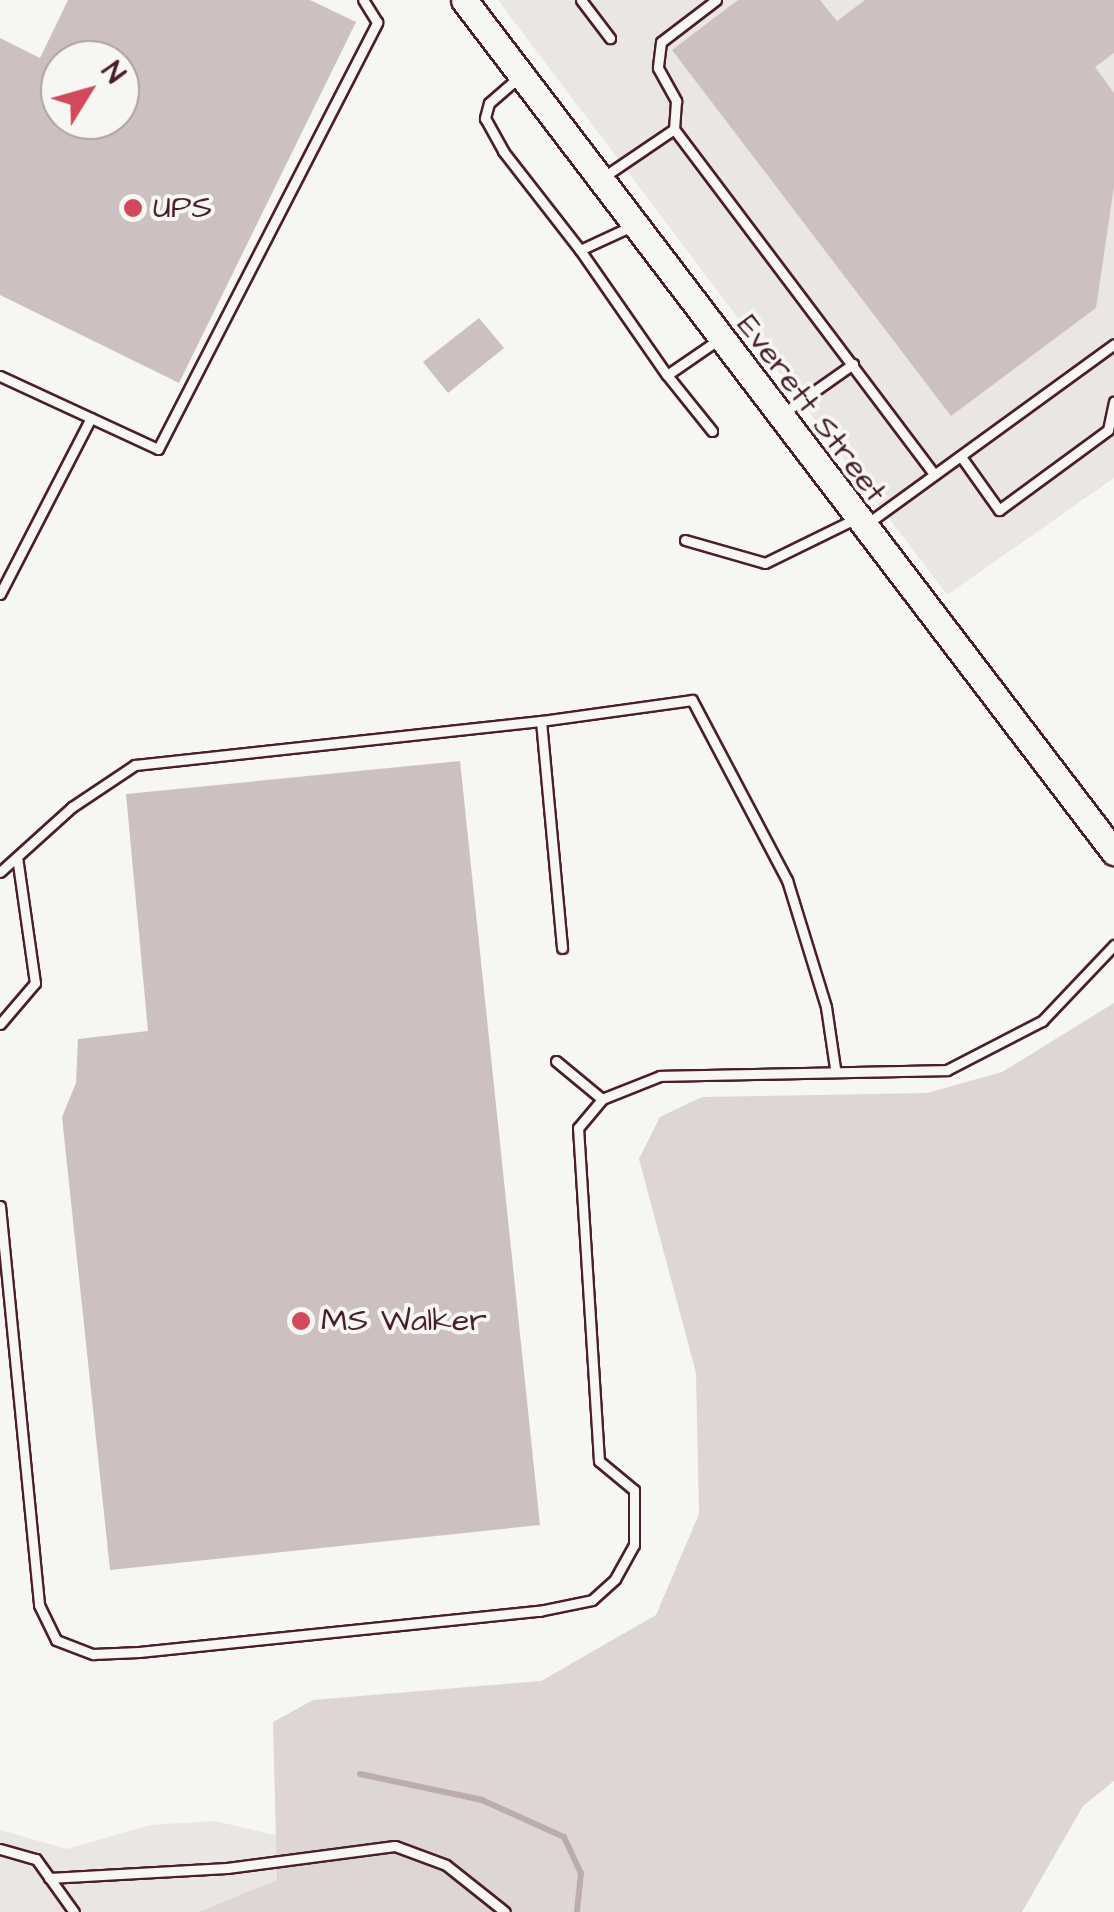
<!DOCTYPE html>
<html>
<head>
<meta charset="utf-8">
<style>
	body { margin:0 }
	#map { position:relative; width:1114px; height:1912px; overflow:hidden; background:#f6f6f2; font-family:"Architects Daughter",sans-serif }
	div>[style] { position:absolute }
	.built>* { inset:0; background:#e9e6e3 }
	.green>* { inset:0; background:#ddd6d5 }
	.stream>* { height:6px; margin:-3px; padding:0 3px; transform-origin:3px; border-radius:3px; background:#bbadae }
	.building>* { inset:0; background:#ccc1c0 }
	.roads { filter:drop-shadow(2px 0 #4a1f2b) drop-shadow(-2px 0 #4a1f2b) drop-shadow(0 2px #4a1f2b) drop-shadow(0 -2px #4a1f2b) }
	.lane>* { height:9px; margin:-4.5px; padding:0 4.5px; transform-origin:4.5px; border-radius:4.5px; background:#f6f6f2 }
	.secondary>* { height:25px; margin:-12.5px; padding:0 12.5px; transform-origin:12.5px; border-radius:12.5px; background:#f6f6f2 }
	.dots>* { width:28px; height:28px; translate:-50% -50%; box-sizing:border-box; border:5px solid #f6f6f2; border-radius:50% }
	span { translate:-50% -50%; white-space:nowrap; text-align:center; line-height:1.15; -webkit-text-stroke:8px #f6f6f2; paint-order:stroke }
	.poi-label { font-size:32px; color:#4a1f2b }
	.left { translate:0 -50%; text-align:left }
	.street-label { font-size:32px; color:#4a1f2b }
	.north { position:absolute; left:40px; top:40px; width:100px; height:100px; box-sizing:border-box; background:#f6f6f2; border:2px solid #b1a0a2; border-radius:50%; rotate:53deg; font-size:28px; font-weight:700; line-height:40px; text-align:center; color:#4a1f2b }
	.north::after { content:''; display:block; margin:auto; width:35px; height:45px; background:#d1495b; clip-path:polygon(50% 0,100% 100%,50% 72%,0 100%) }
</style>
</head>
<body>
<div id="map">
	<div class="built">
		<i style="clip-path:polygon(498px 0,1114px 0,1114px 478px,947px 595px)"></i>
		<i style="clip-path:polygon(215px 1821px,278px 1836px,277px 1881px,199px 1912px,0 1912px,0 1830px,67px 1849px,150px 1825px)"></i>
	</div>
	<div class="green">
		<i style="clip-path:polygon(1114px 1003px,1114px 1781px,1083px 1806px,1022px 1912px,199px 1912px,277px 1880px,273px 1722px,313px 1700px,541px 1681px,656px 1615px,699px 1514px,696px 1373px,639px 1159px,660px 1117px,702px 1097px,927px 1093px,1002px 1072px)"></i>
	</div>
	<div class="stream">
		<i style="left:360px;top:1774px;width:125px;rotate:12deg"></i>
		<i style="left:482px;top:1800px;width:90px;rotate:24.3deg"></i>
		<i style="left:564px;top:1837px;width:40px;rotate:65deg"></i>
		<i style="left:581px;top:1873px;width:39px;rotate:96deg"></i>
	</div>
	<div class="building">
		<i style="clip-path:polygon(evenodd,68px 0,310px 0,356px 22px,179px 383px,0 295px,0 38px,40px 58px,68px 0,60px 60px,120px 60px,120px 120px,60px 120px,60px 60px)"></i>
		<i style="clip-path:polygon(738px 0,820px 0,837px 21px,865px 0,1114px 0,1114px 53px,1095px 67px,1114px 93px,1114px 186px,1096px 308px,951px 416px,672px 50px)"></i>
		<i style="clip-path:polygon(479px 318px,504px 348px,448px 393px,423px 362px)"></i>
		<i style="clip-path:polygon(460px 761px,540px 1525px,110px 1570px,62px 1117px,76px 1083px,78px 1039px,148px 1031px,126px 794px)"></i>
	</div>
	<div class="roads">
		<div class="lane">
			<i style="left:581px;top:0;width:48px;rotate:52.7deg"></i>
			<i style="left:716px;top:0;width:69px;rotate:142.6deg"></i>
			<i style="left:661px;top:42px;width:26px;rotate:97deg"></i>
			<i style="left:658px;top:68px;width:38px;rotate:61deg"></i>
			<i style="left:676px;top:101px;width:28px;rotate:94deg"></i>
			<i style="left:674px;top:129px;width:432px;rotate:53deg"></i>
			<i style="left:519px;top:77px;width:40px;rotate:139deg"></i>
			<i style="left:489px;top:103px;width:16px;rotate:105deg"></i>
			<i style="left:485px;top:118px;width:38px;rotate:61deg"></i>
			<i style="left:503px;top:151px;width:125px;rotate:52.1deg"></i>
			<i style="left:580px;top:250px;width:57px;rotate:-24.8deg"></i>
			<i style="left:602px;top:178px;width:87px;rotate:-34.2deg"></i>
			<i style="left:580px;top:250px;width:152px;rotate:55.2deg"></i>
			<i style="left:667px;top:375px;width:62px;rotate:-34.5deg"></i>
			<i style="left:667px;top:375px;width:72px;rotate:51.2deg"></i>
			<i style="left:0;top:376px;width:174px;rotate:24.8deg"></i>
			<i style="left:158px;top:449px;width:480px;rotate:-62.8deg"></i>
			<i style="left:377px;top:22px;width:26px;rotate:-122deg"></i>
			<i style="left:782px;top:414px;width:87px;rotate:-35.2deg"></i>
			<i style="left:962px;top:458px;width:64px;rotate:54.6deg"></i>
			<i style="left:999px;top:510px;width:135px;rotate:-36.3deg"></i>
			<i style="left:1108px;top:430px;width:29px;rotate:-78deg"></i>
			<i style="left:868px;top:523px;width:304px;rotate:-36deg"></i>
			<i style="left:685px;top:540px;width:83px;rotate:16deg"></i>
			<i style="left:765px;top:563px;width:100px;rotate:-26.1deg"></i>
			<i style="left:0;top:594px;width:198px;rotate:-62.7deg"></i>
			<i style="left:541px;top:721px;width:152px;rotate:-7.9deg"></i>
			<i style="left:692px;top:700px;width:204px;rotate:62.2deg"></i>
			<i style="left:787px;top:880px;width:133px;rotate:72.9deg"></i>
			<i style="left:826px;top:1007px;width:62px;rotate:81.6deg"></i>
			<i style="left:0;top:872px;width:97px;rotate:-42.1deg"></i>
			<i style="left:72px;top:807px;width:76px;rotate:-33.7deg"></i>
			<i style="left:135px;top:765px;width:408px;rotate:-6.2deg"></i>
			<i style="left:541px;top:721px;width:228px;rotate:84.7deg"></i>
			<i style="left:0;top:1024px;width:54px;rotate:-49.5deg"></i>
			<i style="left:35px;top:983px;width:127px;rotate:-98.1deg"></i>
			<i style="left:556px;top:1061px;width:60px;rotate:39.6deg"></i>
			<i style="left:602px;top:1099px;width:62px;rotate:-21.6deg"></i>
			<i style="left:660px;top:1076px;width:287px;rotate:-1.2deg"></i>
			<i style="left:947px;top:1070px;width:107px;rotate:-27.3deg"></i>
			<i style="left:1042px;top:1021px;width:105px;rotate:-46.5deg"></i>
			<i style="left:0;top:1206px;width:401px;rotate:84.4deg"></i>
			<i style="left:39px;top:1605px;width:39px;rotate:64deg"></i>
			<i style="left:56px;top:1640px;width:40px;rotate:21deg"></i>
			<i style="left:93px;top:1654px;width:46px;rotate:-2.5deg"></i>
			<i style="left:139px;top:1652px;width:402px;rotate:-5.9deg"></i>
			<i style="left:539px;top:1611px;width:54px;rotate:-11.7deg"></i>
			<i style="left:592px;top:1600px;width:31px;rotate:-42deg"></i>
			<i style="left:615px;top:1579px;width:39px;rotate:-61deg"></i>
			<i style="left:634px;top:1545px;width:55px;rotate:-90deg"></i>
			<i style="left:634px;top:1490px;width:45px;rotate:-140.4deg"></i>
			<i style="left:599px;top:1461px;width:334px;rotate:-93.6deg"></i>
			<i style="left:578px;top:1128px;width:38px;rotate:-50deg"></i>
			<i style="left:0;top:1849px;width:37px;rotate:16deg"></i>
			<i style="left:36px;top:1859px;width:65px;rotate:54.4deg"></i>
			<i style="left:49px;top:1878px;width:178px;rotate:-3.2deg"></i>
			<i style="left:227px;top:1868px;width:169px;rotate:-7.5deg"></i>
			<i style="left:395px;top:1846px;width:54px;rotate:20.4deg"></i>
			<i style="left:446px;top:1865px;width:75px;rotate:38.5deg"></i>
		</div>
		<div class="secondary">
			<i style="left:464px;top:0;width:1072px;rotate:52.66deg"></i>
		</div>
	</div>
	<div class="dots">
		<i style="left:133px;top:208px;background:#d1495b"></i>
		<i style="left:301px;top:1321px;background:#d1495b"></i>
	</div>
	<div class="poi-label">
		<span class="left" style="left:153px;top:208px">UPS</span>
		<span class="left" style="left:321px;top:1321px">MS Walker</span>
	</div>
	<div class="street-label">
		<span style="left:811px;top:409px;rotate:53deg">Everett Street</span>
	</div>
	<div class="north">N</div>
</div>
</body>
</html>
